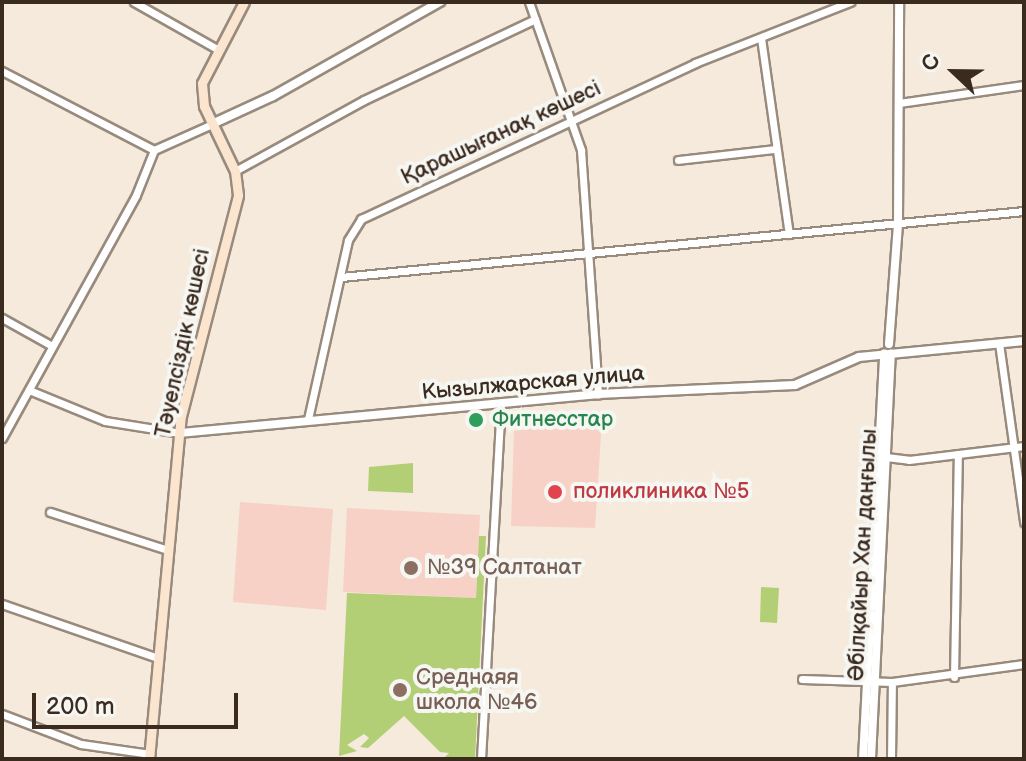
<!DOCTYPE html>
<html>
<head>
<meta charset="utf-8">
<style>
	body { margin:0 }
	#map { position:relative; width:1026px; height:761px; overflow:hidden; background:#f5eadb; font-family:"Balsamiq Sans",sans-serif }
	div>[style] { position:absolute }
	.built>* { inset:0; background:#f7d1c6 }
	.green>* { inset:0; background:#b3cf75 }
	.roads { filter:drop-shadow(2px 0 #988a7c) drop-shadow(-2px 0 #988a7c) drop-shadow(0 2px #988a7c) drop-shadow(0 -2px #988a7c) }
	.minor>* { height:7px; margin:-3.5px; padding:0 3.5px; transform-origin:3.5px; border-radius:3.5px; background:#fff }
	.tertiary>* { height:8px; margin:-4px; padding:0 4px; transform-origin:4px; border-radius:4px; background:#fff }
	.secondary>* { height:9px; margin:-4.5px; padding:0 4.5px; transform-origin:4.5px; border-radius:4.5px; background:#fbe5cf }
	.dots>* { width:22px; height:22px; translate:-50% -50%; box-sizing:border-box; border:4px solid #f6f6f2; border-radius:50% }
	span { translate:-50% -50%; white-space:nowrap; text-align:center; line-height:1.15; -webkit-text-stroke:8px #f6f6f2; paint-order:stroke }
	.street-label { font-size:22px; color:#3b2a1e }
	.leisure-label { font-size:22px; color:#27864d }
	.left { translate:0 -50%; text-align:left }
	.health-label { font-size:22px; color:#be3a42 }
	.education-label { font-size:22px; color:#785e54 }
	.frame { position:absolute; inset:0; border:4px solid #3b2a1e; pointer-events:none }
	.north { position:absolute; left:914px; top:32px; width:80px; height:80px; -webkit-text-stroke:6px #f6f6f2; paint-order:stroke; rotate:292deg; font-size:22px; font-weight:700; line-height:32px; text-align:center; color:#3b2a1e }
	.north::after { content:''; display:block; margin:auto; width:28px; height:36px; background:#3b2a1e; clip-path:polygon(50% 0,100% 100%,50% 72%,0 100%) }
	.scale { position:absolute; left:32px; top:693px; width:206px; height:36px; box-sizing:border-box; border:4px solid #3b2a1e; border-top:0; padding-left:10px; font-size:24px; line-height:28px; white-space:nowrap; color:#3b2a1e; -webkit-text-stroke:6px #f6f6f2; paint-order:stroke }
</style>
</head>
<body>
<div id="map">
	<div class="built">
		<i style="clip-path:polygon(602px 419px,595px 528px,511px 526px,514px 431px)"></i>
		<i style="clip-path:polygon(240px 502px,333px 509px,326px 610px,233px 602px)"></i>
		<i style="clip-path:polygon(347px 508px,480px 515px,476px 598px,343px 592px)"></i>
	</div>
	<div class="green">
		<i style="clip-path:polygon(413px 463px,413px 493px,368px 491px,369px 467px)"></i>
		<i style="clip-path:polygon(479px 536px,486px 536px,475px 759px,443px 759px,449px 753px,440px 752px,404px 716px,368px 748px,360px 747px,369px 738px,364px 734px,347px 745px,357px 751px,339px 756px,347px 593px,476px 598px)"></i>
		<i style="clip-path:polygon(761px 587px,779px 588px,777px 623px,760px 622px)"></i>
	</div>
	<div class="roads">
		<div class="minor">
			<i style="left:134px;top:2px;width:95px;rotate:29.5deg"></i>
			<i style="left:529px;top:2px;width:157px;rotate:70.6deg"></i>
			<i style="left:581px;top:150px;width:245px;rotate:86deg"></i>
			<i style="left:761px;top:38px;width:198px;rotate:81.9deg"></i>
			<i style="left:2px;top:71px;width:171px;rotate:27.5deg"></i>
			<i style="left:899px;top:103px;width:126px;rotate:-8.2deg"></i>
			<i style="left:154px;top:150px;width:64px;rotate:-24.1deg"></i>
			<i style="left:678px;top:160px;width:97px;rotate:-6.5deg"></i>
			<i style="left:235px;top:171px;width:147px;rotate:-28.8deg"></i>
			<i style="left:364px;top:100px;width:189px;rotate:-25.3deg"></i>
			<i style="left:341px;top:277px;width:686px;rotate:-5.52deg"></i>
			<i style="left:2px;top:318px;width:57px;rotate:29.2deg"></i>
			<i style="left:999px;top:343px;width:181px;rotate:82deg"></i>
			<i style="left:29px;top:390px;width:82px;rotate:22.2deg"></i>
			<i style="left:105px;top:421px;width:76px;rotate:9.1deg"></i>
			<i style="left:308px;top:419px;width:183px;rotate:-77.4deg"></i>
			<i style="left:348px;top:240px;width:25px;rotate:-58deg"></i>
			<i style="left:361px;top:219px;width:369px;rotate:-25deg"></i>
			<i style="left:695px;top:63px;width:167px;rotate:-21.5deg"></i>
			<i style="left:2px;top:438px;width:277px;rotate:-61.1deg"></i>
			<i style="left:136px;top:195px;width:48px;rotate:-68.2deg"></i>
			<i style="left:886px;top:457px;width:23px;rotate:7deg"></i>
			<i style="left:909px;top:460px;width:116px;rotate:-6.9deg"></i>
			<i style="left:50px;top:512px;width:124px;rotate:17.9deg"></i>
			<i style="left:2px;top:604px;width:165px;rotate:19.1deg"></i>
			<i style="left:954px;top:677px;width:223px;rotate:-89deg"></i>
			<i style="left:802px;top:679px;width:90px;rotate:1.9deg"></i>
			<i style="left:892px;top:682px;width:133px;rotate:-7.8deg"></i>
			<i style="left:2px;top:714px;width:85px;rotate:20.8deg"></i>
			<i style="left:81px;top:744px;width:70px;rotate:8.2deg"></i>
			<i style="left:481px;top:759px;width:357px;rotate:-86.8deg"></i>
			<i style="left:891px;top:759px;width:77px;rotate:-89.3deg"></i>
		</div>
		<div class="tertiary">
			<i style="left:212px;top:124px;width:67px;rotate:-24.7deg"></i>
			<i style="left:273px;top:96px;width:192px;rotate:-29.4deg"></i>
			<i style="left:889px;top:344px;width:121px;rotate:-85.7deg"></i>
			<i style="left:898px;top:223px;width:221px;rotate:-89.7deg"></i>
			<i style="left:180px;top:433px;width:420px;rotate:-5.3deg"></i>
			<i style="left:598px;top:394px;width:197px;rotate:-2.6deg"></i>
			<i style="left:795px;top:385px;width:70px;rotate:-23.6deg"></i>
			<i style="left:859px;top:357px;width:166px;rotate:-5.5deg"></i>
			<i style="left:863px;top:759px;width:406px;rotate:-87deg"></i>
			<i style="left:871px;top:759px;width:406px;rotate:-87.2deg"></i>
		</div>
		<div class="secondary">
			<i style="left:149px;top:759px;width:344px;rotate:-84.7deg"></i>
			<i style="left:181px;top:416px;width:228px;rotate:-75.5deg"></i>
			<i style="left:238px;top:195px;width:24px;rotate:-97deg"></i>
			<i style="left:235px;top:171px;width:72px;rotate:-115.5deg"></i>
			<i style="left:204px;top:106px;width:23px;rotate:-95deg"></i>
			<i style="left:202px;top:83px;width:91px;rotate:-62.6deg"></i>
		</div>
	</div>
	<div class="dots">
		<i style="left:476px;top:420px;background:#2e9e5b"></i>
		<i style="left:555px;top:492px;background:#e0444e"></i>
		<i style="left:411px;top:568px;background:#8d6e63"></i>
		<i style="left:400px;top:690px;background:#8d6e63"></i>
	</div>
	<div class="street-label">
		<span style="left:501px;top:133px;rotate:-25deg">Қарашығанақ көшесі</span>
		<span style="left:183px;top:343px;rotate:-78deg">Тәуелсіздік көшесі</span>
		<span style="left:533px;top:383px;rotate:-5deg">Кызылжарская улица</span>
		<span style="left:863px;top:555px;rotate:-87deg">Әбілқайыр Хан даңғылы</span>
	</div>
	<div class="leisure-label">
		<span class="left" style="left:492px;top:420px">Фитнесстар</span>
	</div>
	<div class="health-label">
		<span class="left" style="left:573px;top:492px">поликлиника №5</span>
	</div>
	<div class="education-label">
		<span class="left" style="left:427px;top:568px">№39 Салтанат</span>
		<span class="left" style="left:416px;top:690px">Среднаяя<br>школа №46</span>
	</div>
	<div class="frame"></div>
	<div class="north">С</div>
	<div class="scale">200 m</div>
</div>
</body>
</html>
